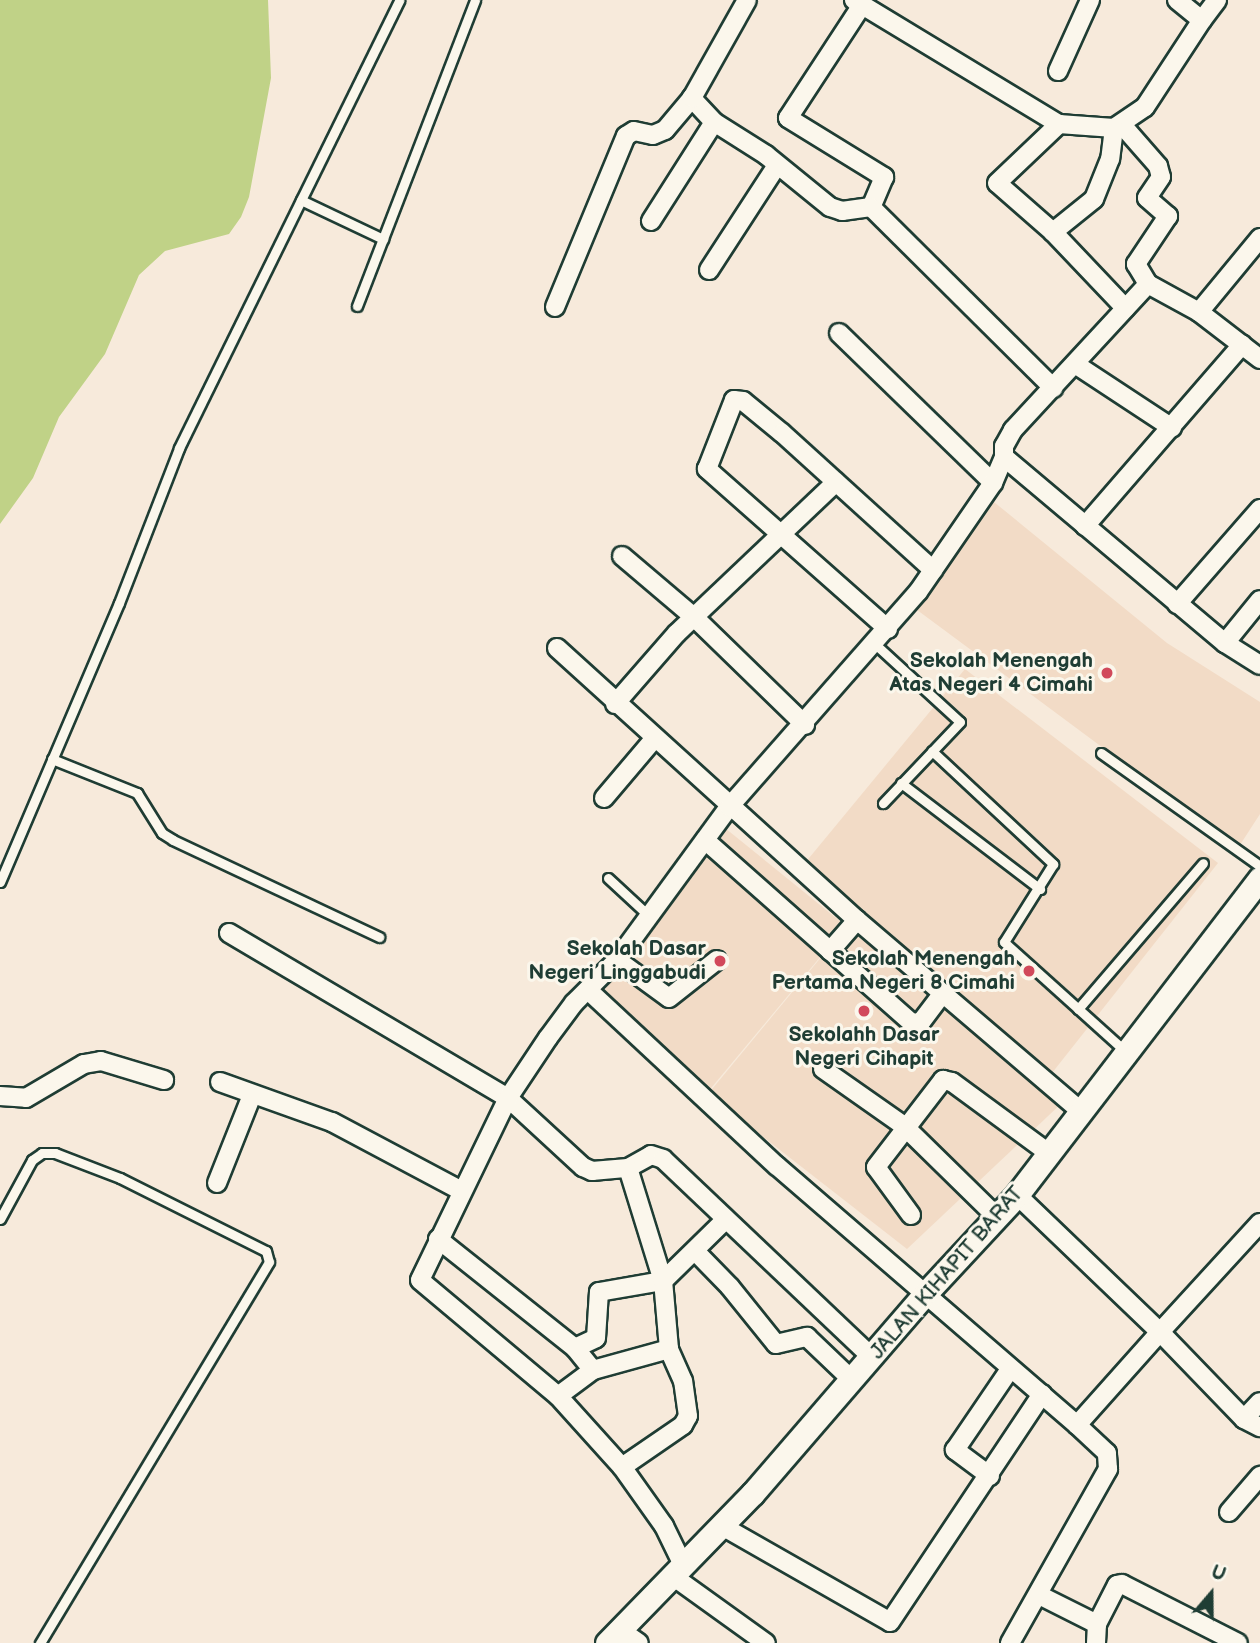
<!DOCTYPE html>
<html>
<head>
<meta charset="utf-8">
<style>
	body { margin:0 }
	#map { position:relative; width:1260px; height:1643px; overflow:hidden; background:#f7eadb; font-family:"Balsamiq Sans",sans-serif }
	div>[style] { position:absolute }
	.built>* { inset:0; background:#f2dbc6 }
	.green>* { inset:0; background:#c0d287 }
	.roads { filter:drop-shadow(2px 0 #1f3d34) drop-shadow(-2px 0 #1f3d34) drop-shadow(0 2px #1f3d34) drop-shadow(0 -2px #1f3d34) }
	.service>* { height:9px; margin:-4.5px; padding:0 4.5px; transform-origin:4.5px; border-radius:4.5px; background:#fbf7ec }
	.minor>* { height:18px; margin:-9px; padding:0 9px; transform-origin:9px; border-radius:9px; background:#fbf7ec }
	.tertiary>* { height:23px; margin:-11.5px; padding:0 11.5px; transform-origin:11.5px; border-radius:11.5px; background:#fbf7ec }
	.dots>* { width:19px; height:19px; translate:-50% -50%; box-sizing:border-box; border:4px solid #fbf7ec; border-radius:50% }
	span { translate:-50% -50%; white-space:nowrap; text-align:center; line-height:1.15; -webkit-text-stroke:6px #fbf7ec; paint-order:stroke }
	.poi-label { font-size:21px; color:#1f3d34; font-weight:700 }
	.right { translate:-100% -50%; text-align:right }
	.street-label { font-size:21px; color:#1f3d34 }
	.north { position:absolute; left:1176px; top:1559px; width:70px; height:70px; -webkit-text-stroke:5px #fbf7ec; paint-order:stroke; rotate:20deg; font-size:19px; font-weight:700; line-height:28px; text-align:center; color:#1f3d34 }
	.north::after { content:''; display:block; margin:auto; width:24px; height:32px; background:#1f3d34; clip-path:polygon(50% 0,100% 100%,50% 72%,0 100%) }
</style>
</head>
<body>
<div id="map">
	<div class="built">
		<i style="clip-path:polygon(994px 502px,1167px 643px,1260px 702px,1260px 814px,1238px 848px,909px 604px)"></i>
		<i style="clip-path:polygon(965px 669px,1218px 863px,1052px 1073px,800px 869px)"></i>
		<i style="clip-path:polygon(720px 824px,846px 926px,707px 1093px,600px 997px)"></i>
		<i style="clip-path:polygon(846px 927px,1064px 1101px,907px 1249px,708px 1094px)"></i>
	</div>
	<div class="green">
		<i style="clip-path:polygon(0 0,268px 0,271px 78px,249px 197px,241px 217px,229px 234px,165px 251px,139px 275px,105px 354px,59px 417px,33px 478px,0 524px)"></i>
	</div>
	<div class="roads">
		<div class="service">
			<i style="left:301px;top:200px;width:91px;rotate:25.4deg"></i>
			<i style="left:357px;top:306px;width:328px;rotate:-68.9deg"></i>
			<i style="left:875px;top:644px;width:115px;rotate:42.5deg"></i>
			<i style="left:960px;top:722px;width:112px;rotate:133.5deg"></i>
			<i style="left:932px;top:751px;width:166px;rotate:43deg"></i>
			<i style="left:1053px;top:864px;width:92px;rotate:122.1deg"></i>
			<i style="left:1004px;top:942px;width:163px;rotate:42deg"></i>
			<i style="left:1101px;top:753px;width:195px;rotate:35.4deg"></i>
			<i style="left:52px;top:759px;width:92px;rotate:21.8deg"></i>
			<i style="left:137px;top:793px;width:47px;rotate:58deg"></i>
			<i style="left:162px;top:833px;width:13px;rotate:32deg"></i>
			<i style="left:173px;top:840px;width:228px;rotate:25.2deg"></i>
			<i style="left:901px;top:783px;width:175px;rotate:37.3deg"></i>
			<i style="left:608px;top:878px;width:56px;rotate:42.8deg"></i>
			<i style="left:0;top:882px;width:303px;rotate:-66.9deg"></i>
			<i style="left:119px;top:603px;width:166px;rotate:-68.8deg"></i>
			<i style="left:179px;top:448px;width:499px;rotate:-63.8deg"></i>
			<i style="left:1078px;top:1009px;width:192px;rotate:-49.4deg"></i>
			<i style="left:0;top:1219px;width:67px;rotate:-61.5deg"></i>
			<i style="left:32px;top:1160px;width:12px;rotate:-35deg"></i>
			<i style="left:42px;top:1153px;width:13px"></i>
			<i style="left:55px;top:1153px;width:70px;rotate:21deg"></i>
			<i style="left:120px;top:1178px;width:163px;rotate:26.6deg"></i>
			<i style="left:266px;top:1251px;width:11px;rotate:75deg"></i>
			<i style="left:269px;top:1262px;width:445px;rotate:121deg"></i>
		</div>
		<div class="minor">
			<i style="left:854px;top:0;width:240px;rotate:31.2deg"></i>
			<i style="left:1059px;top:124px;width:55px;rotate:4.2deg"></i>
			<i style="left:1114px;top:128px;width:37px;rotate:-34deg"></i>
			<i style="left:1145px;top:107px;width:104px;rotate:-56.8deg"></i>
			<i style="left:1177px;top:0;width:32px;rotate:39deg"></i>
			<i style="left:1202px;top:20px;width:25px;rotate:-53deg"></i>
			<i style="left:862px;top:5px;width:135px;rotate:123.2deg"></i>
			<i style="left:788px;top:118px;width:113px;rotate:31.6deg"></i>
			<i style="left:884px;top:177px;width:33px;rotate:113deg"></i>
			<i style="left:1058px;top:71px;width:78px;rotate:-65.7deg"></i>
			<i style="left:714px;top:122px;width:62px;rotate:32.4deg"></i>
			<i style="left:766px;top:155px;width:82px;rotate:39.1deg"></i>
			<i style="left:830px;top:207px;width:13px;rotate:18deg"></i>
			<i style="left:842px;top:211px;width:29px;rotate:-8deg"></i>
			<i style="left:871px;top:207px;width:257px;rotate:44.8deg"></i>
			<i style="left:1123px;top:126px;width:53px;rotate:48.8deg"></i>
			<i style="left:1158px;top:166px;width:11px;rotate:75deg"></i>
			<i style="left:1161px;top:177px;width:25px;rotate:124deg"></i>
			<i style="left:1147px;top:198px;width:28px;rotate:41deg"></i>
			<i style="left:1168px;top:216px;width:58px;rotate:123.7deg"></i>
			<i style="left:1136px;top:264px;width:23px;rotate:59deg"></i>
			<i style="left:1148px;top:284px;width:58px;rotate:28.8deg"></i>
			<i style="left:1199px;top:312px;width:77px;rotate:37.6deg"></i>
			<i style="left:1114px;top:128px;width:31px;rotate:97deg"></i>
			<i style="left:1110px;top:159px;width:43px;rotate:111.8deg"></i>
			<i style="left:1094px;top:199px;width:53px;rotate:141.2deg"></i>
			<i style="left:1053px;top:232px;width:105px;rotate:46.5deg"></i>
			<i style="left:651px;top:221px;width:117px;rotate:-57.5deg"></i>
			<i style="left:714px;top:122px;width:33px;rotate:-133deg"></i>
			<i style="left:1053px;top:232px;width:74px;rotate:-138.8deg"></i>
			<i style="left:997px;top:183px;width:86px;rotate:-43.6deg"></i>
			<i style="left:709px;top:270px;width:123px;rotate:-57deg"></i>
			<i style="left:1148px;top:284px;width:199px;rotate:132.8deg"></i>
			<i style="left:1013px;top:430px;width:18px;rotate:119deg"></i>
			<i style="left:1004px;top:446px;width:11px;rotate:90deg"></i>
			<i style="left:1004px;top:457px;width:289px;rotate:40.1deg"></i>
			<i style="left:1225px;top:643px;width:41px;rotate:32.2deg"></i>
			<i style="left:555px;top:307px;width:185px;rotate:-67.5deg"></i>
			<i style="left:626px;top:136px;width:9px;rotate:-32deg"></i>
			<i style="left:634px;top:131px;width:19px;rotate:12deg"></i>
			<i style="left:653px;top:135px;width:13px;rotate:-23deg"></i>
			<i style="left:665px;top:130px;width:42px;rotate:-49.8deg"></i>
			<i style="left:692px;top:98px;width:112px;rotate:-60.7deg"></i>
			<i style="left:1199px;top:312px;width:96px;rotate:-50.5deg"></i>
			<i style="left:839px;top:333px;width:215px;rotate:44.2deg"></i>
			<i style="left:1075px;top:364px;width:116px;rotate:33.4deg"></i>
			<i style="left:1085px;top:526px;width:240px;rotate:-49.1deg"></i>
			<i style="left:622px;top:556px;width:94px;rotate:40.3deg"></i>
			<i style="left:694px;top:617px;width:155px;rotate:44.2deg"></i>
			<i style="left:1177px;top:604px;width:126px;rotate:-48.9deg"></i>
			<i style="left:888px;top:629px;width:242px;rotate:-138.5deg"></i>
			<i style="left:707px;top:469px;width:74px;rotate:-68.6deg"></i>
			<i style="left:734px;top:400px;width:9px;rotate:6deg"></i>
			<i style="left:743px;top:401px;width:50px;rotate:39.4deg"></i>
			<i style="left:782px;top:433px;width:204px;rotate:42.2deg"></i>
			<i style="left:1225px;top:643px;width:55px;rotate:-50.9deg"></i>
			<i style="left:557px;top:648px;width:405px;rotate:42.2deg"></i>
			<i style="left:857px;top:920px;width:297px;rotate:40.5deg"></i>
			<i style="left:615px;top:704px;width:94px;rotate:-48.9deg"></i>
			<i style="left:677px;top:633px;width:219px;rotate:-43.5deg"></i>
			<i style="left:604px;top:798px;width:77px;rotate:-49.7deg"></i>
			<i style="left:705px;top:840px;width:276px;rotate:41.5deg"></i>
			<i style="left:912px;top:1023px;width:9px;rotate:-6deg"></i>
			<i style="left:921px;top:1022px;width:35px;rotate:-53deg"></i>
			<i style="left:229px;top:933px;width:324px;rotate:30.6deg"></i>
			<i style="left:508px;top:1098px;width:102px;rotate:42.6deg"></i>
			<i style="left:583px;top:1167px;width:10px;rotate:24deg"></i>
			<i style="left:592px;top:1171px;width:36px;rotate:-5deg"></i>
			<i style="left:628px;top:1168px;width:26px;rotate:-29deg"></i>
			<i style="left:651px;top:1155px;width:13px;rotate:18deg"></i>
			<i style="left:663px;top:1159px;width:289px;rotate:43.5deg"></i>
			<i style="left:830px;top:951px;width:41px;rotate:-48.9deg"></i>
			<i style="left:617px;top:960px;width:64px;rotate:36.2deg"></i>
			<i style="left:669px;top:998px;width:61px;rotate:-38.4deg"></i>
			<i style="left:588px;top:990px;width:258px;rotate:43deg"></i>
			<i style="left:777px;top:1166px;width:396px;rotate:40.8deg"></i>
			<i style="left:823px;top:1069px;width:99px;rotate:35.1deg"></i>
			<i style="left:904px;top:1126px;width:130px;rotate:44.4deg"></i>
			<i style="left:220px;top:1082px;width:119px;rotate:19.7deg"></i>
			<i style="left:332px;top:1122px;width:147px;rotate:28deg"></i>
			<i style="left:0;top:1096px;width:26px;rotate:4deg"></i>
			<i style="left:26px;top:1098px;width:67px;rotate:-30.4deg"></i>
			<i style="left:84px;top:1064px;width:17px;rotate:-10deg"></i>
			<i style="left:101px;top:1061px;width:66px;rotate:16.8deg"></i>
			<i style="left:217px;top:1183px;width:95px;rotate:-68.3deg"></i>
			<i style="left:1017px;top:1195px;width:198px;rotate:43.8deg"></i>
			<i style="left:1160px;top:1332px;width:148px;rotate:-47.5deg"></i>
			<i style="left:911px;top:1215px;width:59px;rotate:-126.1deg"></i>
			<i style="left:876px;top:1167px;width:110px;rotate:-52.4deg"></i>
			<i style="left:943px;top:1080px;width:9px;rotate:13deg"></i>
			<i style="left:952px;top:1082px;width:122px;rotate:36.3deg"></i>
			<i style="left:438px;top:1239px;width:175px;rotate:38.5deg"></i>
			<i style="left:575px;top:1348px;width:28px;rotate:51deg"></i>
			<i style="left:593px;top:1370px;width:79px;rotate:-15.4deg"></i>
			<i style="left:695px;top:1251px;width:50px;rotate:45.8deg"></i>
			<i style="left:730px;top:1287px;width:73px;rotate:51.1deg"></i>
			<i style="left:776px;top:1344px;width:32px;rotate:-13deg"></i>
			<i style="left:807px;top:1337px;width:62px;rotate:43.7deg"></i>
			<i style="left:575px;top:1348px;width:23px;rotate:-25deg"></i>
			<i style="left:596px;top:1338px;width:46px;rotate:-86.3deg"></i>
			<i style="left:599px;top:1292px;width:65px;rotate:-9.8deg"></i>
			<i style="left:663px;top:1281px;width:88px;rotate:-44.5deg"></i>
			<i style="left:558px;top:1396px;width:44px;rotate:-36.6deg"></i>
			<i style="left:1244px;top:1419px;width:23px;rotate:-47deg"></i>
			<i style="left:622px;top:1467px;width:74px;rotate:-34.5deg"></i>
			<i style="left:683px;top:1425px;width:10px;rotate:-61deg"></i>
			<i style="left:688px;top:1416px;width:35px;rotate:-98deg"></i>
			<i style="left:683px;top:1381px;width:35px;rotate:-114deg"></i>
			<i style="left:669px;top:1349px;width:68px;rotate:-95deg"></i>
			<i style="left:663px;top:1281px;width:118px;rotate:-107.2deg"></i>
			<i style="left:990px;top:1476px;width:44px;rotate:-143.4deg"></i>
			<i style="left:955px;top:1450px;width:98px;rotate:-55.8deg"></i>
			<i style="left:1229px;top:1512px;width:48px;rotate:-49.3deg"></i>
			<i style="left:722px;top:1526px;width:193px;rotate:29.7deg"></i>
			<i style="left:890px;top:1622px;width:274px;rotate:-56.3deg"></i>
			<i style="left:684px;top:1567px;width:46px;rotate:-116deg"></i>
			<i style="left:664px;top:1526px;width:72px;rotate:-125.4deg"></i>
			<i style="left:622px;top:1467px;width:96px;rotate:-132deg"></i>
			<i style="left:558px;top:1396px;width:180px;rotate:-140deg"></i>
			<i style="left:420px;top:1280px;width:202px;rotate:-64.2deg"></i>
			<i style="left:508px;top:1098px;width:72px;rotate:-56.3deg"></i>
			<i style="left:548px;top:1038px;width:44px;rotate:-53.4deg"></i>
			<i style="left:574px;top:1003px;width:61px;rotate:-45deg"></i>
			<i style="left:617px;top:960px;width:190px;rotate:-53.8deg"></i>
			<i style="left:729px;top:807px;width:286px;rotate:-48.7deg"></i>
			<i style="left:918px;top:592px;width:132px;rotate:-55.5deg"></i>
			<i style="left:993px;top:483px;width:28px;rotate:-67deg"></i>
			<i style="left:674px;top:1577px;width:113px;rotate:35.7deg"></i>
			<i style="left:1039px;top:1595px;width:65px;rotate:26.6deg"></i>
			<i style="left:1097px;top:1624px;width:44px;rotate:-62.9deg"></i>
			<i style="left:1117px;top:1585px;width:5px;rotate:-11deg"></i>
			<i style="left:1122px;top:1584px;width:130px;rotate:27deg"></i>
			<i style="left:619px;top:1629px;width:24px;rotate:35deg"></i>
			<i style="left:1010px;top:1643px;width:200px;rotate:-60.6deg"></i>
			<i style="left:1108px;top:1469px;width:16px;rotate:-94deg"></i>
			<i style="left:1107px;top:1453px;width:41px;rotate:-137deg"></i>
			<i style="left:1077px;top:1425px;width:125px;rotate:-48.3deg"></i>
			<i style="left:1160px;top:1332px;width:121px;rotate:46deg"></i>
			<i style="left:1244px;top:1419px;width:18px;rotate:27deg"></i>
			<i style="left:1096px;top:1643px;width:19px;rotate:-87deg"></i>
		</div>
		<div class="tertiary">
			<i style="left:607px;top:1643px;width:209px;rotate:-45.8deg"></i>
			<i style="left:753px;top:1493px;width:263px;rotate:-49.2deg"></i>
			<i style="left:925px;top:1294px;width:135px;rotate:-47.1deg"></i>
			<i style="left:1017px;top:1195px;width:399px;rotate:-52.5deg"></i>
		</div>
	</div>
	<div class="dots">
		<i style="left:1107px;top:673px;background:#d1495b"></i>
		<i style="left:720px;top:961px;background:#d1495b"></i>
		<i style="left:1029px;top:971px;background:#d1495b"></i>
		<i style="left:864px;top:1011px;background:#d1495b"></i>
	</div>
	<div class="poi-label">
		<span class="right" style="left:1093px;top:673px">Sekolah Menengah<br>Atas Negeri 4 Cimahi</span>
		<span class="right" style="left:706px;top:961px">Sekolah Dasar<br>Negeri Linggabudi</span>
		<span class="right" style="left:1015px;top:971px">Sekolah Menengah<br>Pertama Negeri 8 Cimahi</span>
		<span style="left:864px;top:1047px">Sekolahh Dasar<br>Negeri Cihapit</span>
	</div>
	<div class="street-label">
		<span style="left:947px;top:1273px;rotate:-49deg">JALAN KIHAPIT BARAT</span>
	</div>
	<div class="north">U</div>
</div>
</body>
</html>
